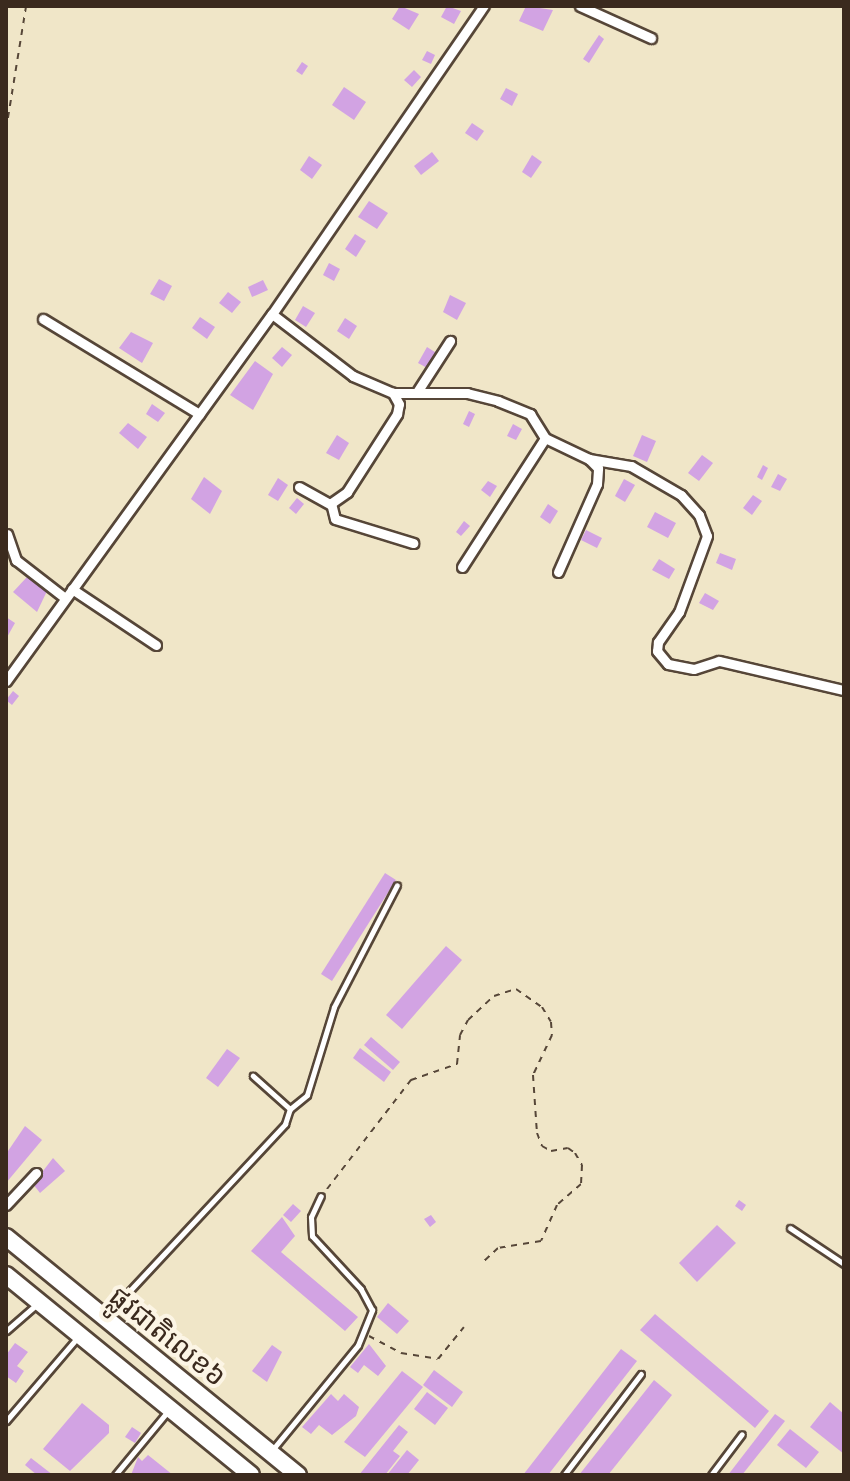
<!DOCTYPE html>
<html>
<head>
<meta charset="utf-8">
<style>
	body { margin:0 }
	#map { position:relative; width:850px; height:1481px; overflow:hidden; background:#f0e6c8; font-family:"Gentium Book Plus","Noto Sans Khmer",serif }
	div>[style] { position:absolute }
	.building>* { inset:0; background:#d2a3e3 }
	.path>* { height:2px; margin-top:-1px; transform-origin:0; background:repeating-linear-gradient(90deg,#564638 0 6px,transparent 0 12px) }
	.roads { filter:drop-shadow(2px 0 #564638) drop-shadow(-2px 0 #564638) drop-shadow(0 2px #564638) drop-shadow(0 -2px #564638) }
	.service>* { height:5px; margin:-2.5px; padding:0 2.5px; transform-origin:2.5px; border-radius:2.5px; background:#fff }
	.minor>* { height:9px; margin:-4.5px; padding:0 4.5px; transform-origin:4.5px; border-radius:4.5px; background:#fff }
	.trunk>* { height:16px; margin:-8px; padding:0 8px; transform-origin:8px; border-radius:8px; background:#fff }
	span { translate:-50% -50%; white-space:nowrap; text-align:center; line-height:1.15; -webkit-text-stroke:8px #fcf5e5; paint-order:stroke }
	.street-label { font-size:28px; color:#3b2a1e }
	.frame { position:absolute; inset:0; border:8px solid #3b2a1e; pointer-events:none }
</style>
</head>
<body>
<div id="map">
	<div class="building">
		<i style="clip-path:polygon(400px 6px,419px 14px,409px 30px,392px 19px)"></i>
		<i style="clip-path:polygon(447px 6px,461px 11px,454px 24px,441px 17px)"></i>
		<i style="clip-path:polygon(526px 6px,553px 10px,543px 31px,519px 21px)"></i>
		<i style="clip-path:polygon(599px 35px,604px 39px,589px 63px,583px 59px)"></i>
		<i style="clip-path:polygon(427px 51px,435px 55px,431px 64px,422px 60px)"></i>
		<i style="clip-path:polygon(302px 62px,308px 66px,302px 75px,296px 71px)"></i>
		<i style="clip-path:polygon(414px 70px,421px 77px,412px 87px,404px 80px)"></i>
		<i style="clip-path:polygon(344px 87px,366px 102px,354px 120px,332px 105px)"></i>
		<i style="clip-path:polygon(506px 88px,518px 94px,512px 106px,500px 99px)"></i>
		<i style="clip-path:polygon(472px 123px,484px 131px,477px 141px,465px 133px)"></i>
		<i style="clip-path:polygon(432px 152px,439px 161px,421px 175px,414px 166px)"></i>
		<i style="clip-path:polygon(532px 155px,542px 162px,531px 178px,522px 172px)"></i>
		<i style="clip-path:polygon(309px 156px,322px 165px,312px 179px,300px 170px)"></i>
		<i style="clip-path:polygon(369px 201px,388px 213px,377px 229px,358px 217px)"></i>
		<i style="clip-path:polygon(355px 234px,366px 241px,356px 257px,345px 249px)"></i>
		<i style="clip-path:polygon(329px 263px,340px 269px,334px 281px,323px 275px)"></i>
		<i style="clip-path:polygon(159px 279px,172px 286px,164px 301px,150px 294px)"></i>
		<i style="clip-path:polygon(263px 280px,268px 290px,252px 297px,248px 287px)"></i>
		<i style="clip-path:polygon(228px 292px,241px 302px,232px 313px,219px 303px)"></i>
		<i style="clip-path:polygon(450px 295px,466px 303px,457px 320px,443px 312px)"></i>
		<i style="clip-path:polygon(303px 306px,315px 313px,306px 327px,295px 320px)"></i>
		<i style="clip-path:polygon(200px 317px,215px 327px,207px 339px,192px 328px)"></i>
		<i style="clip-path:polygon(345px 318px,357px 326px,349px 339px,337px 331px)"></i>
		<i style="clip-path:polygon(131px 332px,153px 343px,142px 363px,119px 348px)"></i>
		<i style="clip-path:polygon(282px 347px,292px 355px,282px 367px,272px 358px)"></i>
		<i style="clip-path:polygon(427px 347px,438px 354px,429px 369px,418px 363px)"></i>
		<i style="clip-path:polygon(255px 361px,273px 374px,253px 410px,230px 395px)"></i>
		<i style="clip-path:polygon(152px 404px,165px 413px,158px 422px,146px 414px)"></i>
		<i style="clip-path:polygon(469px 411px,475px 414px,469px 427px,463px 424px)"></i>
		<i style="clip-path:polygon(128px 423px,147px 437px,138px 449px,119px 433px)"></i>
		<i style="clip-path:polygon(513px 424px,522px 429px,516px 440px,507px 436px)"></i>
		<i style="clip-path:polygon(337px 435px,349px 443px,339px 460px,326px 453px)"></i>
		<i style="clip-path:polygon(642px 435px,656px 441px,647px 462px,633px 456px)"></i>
		<i style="clip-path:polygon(702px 455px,713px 463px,699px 481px,688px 473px)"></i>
		<i style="clip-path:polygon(763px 465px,768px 468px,762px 480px,757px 477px)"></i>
		<i style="clip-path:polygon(778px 474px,787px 479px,780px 491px,771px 487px)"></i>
		<i style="clip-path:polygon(204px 477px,222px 491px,210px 514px,191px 499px)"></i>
		<i style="clip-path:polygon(278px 478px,288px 485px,278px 501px,268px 495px)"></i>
		<i style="clip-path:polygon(624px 479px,635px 485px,625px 502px,615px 496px)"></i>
		<i style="clip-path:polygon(488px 481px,497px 486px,490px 497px,481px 490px)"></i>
		<i style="clip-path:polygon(753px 495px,762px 501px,752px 515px,743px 508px)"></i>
		<i style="clip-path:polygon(297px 498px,304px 504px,296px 514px,289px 508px)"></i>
		<i style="clip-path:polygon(548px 504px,558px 511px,550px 524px,540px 517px)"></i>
		<i style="clip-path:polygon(655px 512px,676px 523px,668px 538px,647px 527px)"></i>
		<i style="clip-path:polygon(464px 521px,470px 526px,461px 536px,456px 532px)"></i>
		<i style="clip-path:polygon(586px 530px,602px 538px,597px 548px,581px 540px)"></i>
		<i style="clip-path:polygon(720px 553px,736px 559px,732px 570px,716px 563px)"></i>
		<i style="clip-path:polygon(659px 559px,675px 569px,669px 579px,652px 570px)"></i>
		<i style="clip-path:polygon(27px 577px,47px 591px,37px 612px,13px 592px)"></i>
		<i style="clip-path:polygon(705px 593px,719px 601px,713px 610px,699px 603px)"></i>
		<i style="clip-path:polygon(6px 617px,15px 623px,6px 639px)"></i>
		<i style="clip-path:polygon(13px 691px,19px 696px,12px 705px,6px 700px)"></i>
		<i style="clip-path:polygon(385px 873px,396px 880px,332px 981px,321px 974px)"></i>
		<i style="clip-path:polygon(446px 946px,462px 960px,402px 1029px,386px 1015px)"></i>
		<i style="clip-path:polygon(371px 1037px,400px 1062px,393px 1070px,364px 1045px)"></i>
		<i style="clip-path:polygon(360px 1048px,391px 1072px,384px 1082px,353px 1058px)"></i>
		<i style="clip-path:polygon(227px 1049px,240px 1058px,218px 1087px,206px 1078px)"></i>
		<i style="clip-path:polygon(25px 1126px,42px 1140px,6px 1183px,6px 1154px)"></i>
		<i style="clip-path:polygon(53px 1158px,65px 1171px,40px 1193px,33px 1184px)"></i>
		<i style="clip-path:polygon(739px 1200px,746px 1205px,742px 1211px,735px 1206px)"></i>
		<i style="clip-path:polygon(293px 1204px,301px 1211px,291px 1222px,283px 1215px)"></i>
		<i style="clip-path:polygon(431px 1215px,436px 1222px,430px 1227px,424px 1219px)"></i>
		<i style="clip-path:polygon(282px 1217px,295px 1236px,281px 1252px,358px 1317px,345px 1331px,251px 1251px)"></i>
		<i style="clip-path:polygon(717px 1225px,736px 1243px,697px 1282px,679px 1263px)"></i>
		<i style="clip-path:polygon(388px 1303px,409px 1321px,397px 1334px,377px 1317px)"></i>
		<i style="clip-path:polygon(655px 1314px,769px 1411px,755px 1428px,640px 1330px)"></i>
		<i style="clip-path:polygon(15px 1343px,28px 1352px,17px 1366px,24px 1371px,16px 1383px,6px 1376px,6px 1355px)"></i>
		<i style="clip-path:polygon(369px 1344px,386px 1366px,378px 1376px,364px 1365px,358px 1373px,350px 1367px)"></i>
		<i style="clip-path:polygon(272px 1345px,282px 1352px,267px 1382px,252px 1371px)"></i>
		<i style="clip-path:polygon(621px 1349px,637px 1361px,548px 1475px,523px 1475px)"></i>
		<i style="clip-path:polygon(434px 1370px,463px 1392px,452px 1407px,423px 1385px)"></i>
		<i style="clip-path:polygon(402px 1371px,423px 1387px,365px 1457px,344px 1442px)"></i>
		<i style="clip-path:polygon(654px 1380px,672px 1395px,608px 1475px,579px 1475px)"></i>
		<i style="clip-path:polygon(427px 1392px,448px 1408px,435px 1425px,414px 1409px)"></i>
		<i style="clip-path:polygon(331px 1394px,338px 1401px,344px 1394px,359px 1407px,356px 1416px,332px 1435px,319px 1425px,311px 1434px,302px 1427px)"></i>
		<i style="clip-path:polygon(830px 1402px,844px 1414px,844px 1454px,810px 1427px)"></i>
		<i style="clip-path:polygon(82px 1403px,109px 1425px,109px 1433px,70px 1471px,43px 1449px)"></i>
		<i style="clip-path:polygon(775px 1414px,785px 1421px,742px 1475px,728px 1475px)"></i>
		<i style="clip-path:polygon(399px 1425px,408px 1432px,393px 1451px,400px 1456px,385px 1475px,359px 1475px)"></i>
		<i style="clip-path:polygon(132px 1427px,141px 1433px,135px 1443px,125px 1437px)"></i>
		<i style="clip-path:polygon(790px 1429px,819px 1452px,806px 1468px,777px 1445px)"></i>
		<i style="clip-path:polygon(407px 1450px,419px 1460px,407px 1475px,387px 1475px)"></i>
		<i style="clip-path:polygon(148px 1455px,173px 1475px,131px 1475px,138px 1457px,142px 1461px)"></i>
		<i style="clip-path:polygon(31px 1458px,53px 1475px,37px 1475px,25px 1465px)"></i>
	</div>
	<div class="path">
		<i style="left:6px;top:130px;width:126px;rotate:-80.8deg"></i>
		<i style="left:6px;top:267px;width:2px"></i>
		<i style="left:327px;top:1189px;width:138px;rotate:-52.4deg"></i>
		<i style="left:411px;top:1080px;width:49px;rotate:-19.2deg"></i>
		<i style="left:457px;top:1064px;width:29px;rotate:-84deg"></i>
		<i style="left:460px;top:1035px;width:17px;rotate:-62deg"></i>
		<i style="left:468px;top:1020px;width:35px;rotate:-43deg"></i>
		<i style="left:494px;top:996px;width:23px;rotate:-18deg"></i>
		<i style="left:516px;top:989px;width:32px;rotate:35deg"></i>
		<i style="left:542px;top:1007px;width:17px;rotate:59deg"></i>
		<i style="left:551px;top:1022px;width:13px;rotate:86deg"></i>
		<i style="left:552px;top:1035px;width:44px;rotate:115.4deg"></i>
		<i style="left:533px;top:1075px;width:58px;rotate:86.1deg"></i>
		<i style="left:537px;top:1133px;width:14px;rotate:69deg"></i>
		<i style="left:542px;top:1146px;width:10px;rotate:29deg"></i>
		<i style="left:551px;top:1151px;width:17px;rotate:-10deg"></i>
		<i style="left:568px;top:1148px;width:9px;rotate:36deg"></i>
		<i style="left:575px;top:1153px;width:14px;rotate:60deg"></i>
		<i style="left:582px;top:1165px;width:19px;rotate:93deg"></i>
		<i style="left:581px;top:1184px;width:32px;rotate:139deg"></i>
		<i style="left:557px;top:1205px;width:39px;rotate:114deg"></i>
		<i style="left:541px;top:1241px;width:44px;rotate:170.8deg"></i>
		<i style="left:498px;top:1248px;width:22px;rotate:137deg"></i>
		<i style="left:369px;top:1336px;width:36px;rotate:28deg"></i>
		<i style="left:401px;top:1353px;width:37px;rotate:9deg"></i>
		<i style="left:438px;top:1359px;width:41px;rotate:-50.9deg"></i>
	</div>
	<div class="roads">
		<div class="service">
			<i style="left:290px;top:1109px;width:22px;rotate:-39deg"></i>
			<i style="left:307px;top:1095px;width:92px;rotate:-72.9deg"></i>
			<i style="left:334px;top:1007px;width:137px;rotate:-62.7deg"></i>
			<i style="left:790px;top:1228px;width:65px;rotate:33.7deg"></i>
			<i style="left:108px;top:1314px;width:260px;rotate:-47deg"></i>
			<i style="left:285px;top:1124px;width:16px;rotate:-72deg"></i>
			<i style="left:290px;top:1109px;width:50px;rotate:-138.3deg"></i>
			<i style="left:6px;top:1331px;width:40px;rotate:-41deg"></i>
			<i style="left:6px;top:1421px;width:111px;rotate:-49.4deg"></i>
			<i style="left:273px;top:1449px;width:134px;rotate:-50.7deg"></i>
			<i style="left:358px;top:1345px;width:38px;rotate:-68deg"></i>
			<i style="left:372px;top:1310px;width:24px;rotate:-118deg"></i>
			<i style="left:361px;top:1289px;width:72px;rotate:-132.8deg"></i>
			<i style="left:312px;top:1236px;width:19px;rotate:-93deg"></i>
			<i style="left:311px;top:1217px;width:23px;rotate:-65deg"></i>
			<i style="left:115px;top:1475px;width:83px;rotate:-50.4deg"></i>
			<i style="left:564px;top:1475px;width:127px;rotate:-52.7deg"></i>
			<i style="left:711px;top:1475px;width:51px;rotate:-52.9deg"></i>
		</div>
		<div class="minor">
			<i style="left:580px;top:6px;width:78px;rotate:24.3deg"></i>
			<i style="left:272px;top:314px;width:102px;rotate:37.4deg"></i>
			<i style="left:353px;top:376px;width:43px;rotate:23deg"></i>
			<i style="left:393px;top:393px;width:74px"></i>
			<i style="left:467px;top:393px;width:32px;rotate:14deg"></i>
			<i style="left:498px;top:401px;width:35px;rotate:22deg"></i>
			<i style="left:530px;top:414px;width:28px;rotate:58deg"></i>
			<i style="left:545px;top:438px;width:49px;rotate:25.5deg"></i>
			<i style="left:589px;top:459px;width:43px;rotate:9.5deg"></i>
			<i style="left:631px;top:466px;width:58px;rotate:30.1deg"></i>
			<i style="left:681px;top:495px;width:27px;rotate:48deg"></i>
			<i style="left:699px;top:515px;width:22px;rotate:69deg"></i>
			<i style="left:707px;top:536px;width:81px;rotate:110.2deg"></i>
			<i style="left:679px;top:612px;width:37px;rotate:125deg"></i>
			<i style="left:658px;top:642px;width:9px;rotate:96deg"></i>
			<i style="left:657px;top:651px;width:17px;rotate:50deg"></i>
			<i style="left:668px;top:664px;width:26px;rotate:11deg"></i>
			<i style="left:694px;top:669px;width:26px;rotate:-18deg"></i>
			<i style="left:719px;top:661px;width:128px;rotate:13.1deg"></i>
			<i style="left:43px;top:319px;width:183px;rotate:31.3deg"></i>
			<i style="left:417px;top:392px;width:61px;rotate:-57.1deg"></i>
			<i style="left:299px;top:487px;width:35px;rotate:29deg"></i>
			<i style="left:330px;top:504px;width:21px;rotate:-35deg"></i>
			<i style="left:347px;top:492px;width:93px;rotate:-57.3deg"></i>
			<i style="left:397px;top:414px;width:10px;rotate:-79deg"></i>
			<i style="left:399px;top:404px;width:13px;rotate:-119deg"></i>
			<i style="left:331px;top:503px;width:16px;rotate:76deg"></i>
			<i style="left:335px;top:519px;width:82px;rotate:17.1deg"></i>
			<i style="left:7px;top:534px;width:28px;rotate:71deg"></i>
			<i style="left:16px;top:560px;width:62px;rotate:37.8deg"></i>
			<i style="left:462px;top:567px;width:153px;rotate:-57.2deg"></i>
			<i style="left:558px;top:572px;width:96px;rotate:-66.1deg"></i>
			<i style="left:597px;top:484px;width:16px;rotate:-86deg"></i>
			<i style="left:598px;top:468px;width:13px;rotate:-135deg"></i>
			<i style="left:72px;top:589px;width:101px;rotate:33.7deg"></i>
			<i style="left:6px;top:681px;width:453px;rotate:-54.1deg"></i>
			<i style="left:272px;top:314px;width:374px;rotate:-55.5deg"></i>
			<i style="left:6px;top:1205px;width:44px;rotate:-46.8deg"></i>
		</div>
		<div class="trunk">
			<i style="left:6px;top:1237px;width:377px;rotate:39.2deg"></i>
			<i style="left:6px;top:1275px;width:316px;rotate:39.2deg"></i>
		</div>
	</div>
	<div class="street-label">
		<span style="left:168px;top:1336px;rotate:39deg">ផ្លូវជាតិលេខ៦</span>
	</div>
	<div class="frame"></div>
</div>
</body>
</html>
